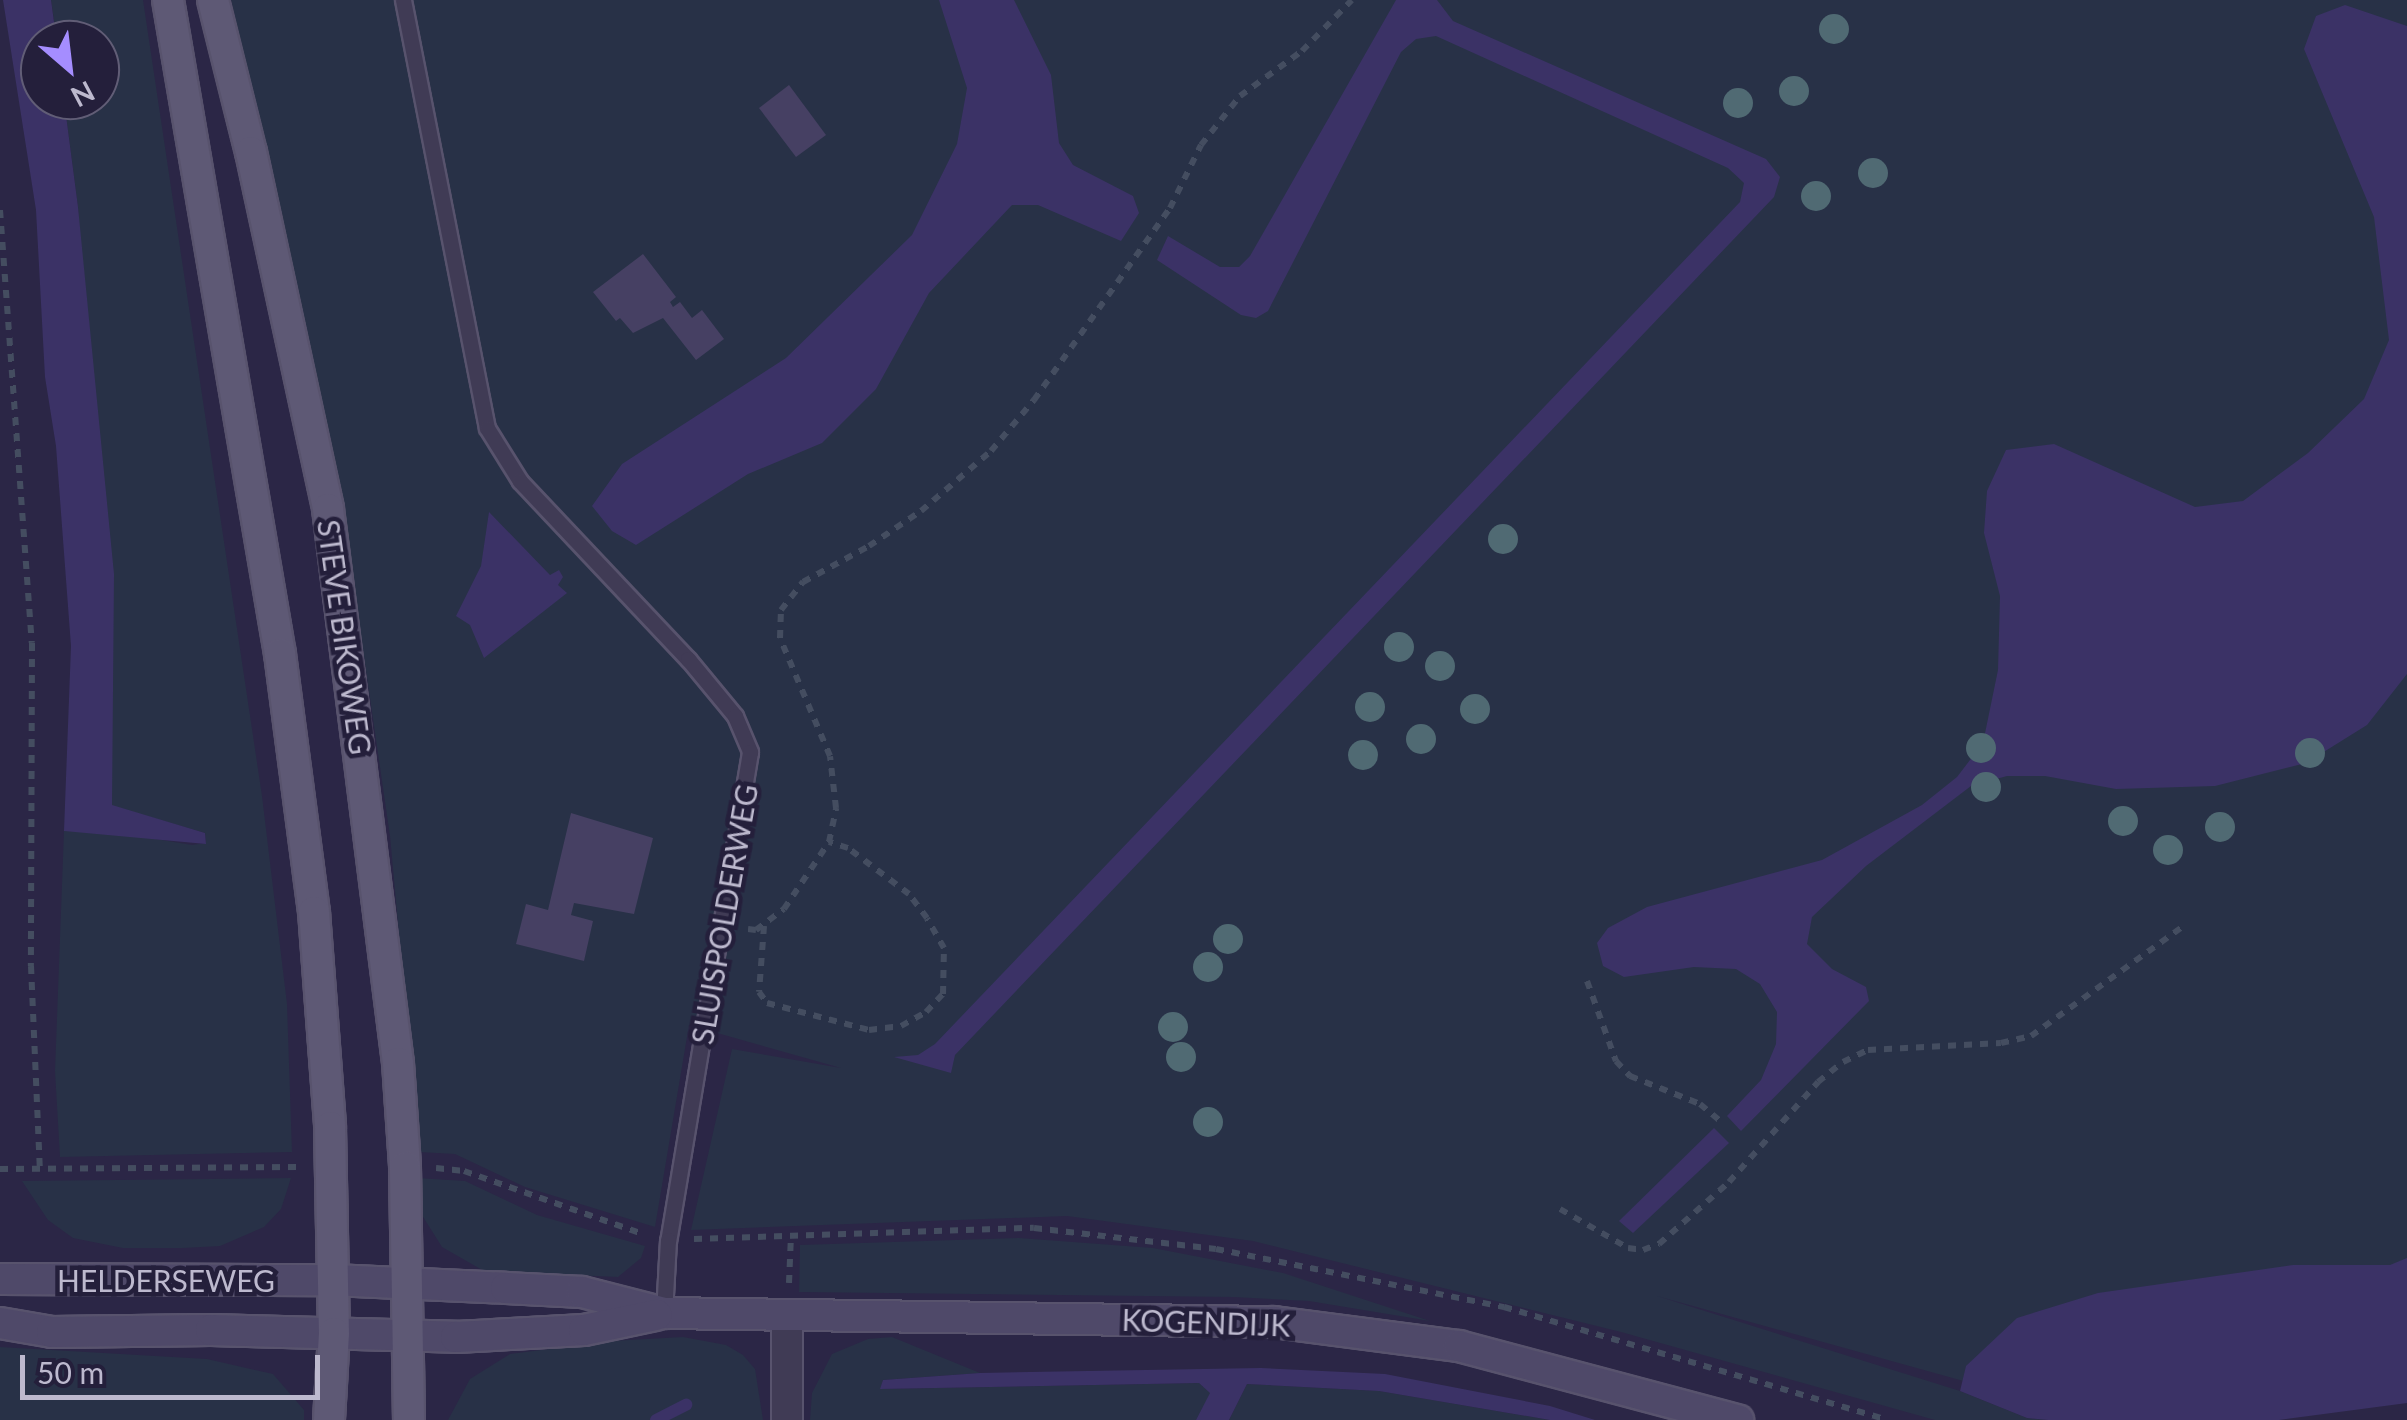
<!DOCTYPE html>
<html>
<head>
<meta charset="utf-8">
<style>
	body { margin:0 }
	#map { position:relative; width:2407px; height:1420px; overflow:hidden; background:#2b2646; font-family:Lato,sans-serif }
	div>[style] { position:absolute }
	.green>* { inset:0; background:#283147 }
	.water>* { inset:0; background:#3b3266 }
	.stream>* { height:12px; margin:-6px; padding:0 6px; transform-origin:6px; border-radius:6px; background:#3b3266 }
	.building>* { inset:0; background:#464063 }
	.path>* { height:6px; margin-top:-3px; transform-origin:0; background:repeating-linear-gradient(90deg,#444d60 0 8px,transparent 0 16px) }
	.roads { filter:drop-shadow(2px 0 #58536d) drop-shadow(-2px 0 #58536d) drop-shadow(0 2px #58536d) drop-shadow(0 -2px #58536d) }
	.lane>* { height:15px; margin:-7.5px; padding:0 7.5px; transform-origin:7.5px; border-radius:7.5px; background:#403b55 }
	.street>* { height:30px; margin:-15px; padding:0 15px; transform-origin:15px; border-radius:15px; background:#403b55 }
	.secondary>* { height:30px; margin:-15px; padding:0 15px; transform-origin:15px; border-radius:15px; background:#4f4969 }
	.primary>* { height:30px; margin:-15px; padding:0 15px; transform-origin:15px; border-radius:15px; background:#5e5975 }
	.trees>* { width:30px; height:30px; margin:-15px; border-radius:50%; background:#506a73 }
	span { translate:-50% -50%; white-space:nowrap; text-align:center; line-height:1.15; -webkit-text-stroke:9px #241f3b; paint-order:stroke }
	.street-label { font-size:30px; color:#bdb9ce }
	.north { position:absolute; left:20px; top:20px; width:100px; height:100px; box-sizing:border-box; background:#241f3b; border:2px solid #615d76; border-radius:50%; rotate:152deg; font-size:28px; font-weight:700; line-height:40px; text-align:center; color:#bdb9ce }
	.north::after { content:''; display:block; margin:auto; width:35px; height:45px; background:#a58dff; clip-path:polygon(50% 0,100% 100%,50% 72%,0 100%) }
	.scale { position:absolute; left:20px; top:1355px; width:300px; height:45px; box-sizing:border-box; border:5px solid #bdb9ce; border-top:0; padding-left:12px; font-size:30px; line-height:35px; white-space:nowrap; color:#bdb9ce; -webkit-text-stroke:8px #241f3b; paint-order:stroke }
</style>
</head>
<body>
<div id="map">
	<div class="green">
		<i style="clip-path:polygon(51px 0,143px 0,262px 796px,287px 1004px,292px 1152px,60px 1157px,55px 1071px,64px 831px,120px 833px,192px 845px,206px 843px,205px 833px,112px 806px,78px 207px,64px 100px,100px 100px,100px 40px,57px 40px)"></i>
		<i style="clip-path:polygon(231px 0,2407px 0,2407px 1355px,1985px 1387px,1657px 1296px,1960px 1391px,2027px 1418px,2048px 1420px,1935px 1420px,1621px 1332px,1253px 1241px,1067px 1216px,691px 1230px,732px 1049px,841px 1068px,689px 1025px,655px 1227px,525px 1187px,455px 1154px,419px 1152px,390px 836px,348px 546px,294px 271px)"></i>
		<i style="clip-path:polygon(291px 1178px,281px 1209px,264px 1227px,220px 1246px,182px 1248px,123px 1248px,73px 1238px,48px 1220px,22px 1181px)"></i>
		<i style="clip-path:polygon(417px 1178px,465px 1181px,537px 1215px,645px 1246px,641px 1258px,618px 1277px,484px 1271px,442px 1247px,420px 1212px)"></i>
		<i style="clip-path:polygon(1019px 1238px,1153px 1248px,1283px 1273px,1430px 1321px,1309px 1301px,1234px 1297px,799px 1292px,800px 1245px)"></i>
		<i style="clip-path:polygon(683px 1337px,726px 1345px,743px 1355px,755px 1369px,763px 1420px,448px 1420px,470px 1379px,510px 1354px,611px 1341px)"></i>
		<i style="clip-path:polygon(892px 1337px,980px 1373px,883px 1380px,881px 1389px,1199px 1383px,1211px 1393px,1196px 1420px,810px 1420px,812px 1393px,832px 1354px,868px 1339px)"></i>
		<i style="clip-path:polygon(0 1347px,207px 1359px,273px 1374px,304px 1410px,304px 1420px,0 1420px)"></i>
		<i style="clip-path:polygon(1247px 1384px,1379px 1391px,1550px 1420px,1229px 1420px)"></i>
	</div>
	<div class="water">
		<i style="clip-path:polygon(3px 0,51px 0,54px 22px,57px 40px,40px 40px,40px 100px,64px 100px,78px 207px,114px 574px,112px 805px,205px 833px,206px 844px,64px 831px,71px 646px,56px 446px,45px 377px,36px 210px)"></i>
		<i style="clip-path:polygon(939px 0,1014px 0,1051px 75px,1059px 143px,1073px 165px,1133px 196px,1139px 213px,1121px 241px,1038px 205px,1012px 205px,929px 293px,876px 389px,822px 443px,748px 474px,636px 545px,612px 531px,592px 506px,622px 464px,786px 358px,912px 235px,957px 144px,967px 88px)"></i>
		<i style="clip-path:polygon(1396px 0,1437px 0,1453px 21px,1766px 159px,1780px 177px,1774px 197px,955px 1055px,951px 1073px,894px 1057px,918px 1055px,935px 1044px,1740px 202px,1744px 183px,1728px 168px,1436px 36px,1416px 39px,1401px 52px,1268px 311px,1256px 318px,1241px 315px,1157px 260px,1168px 236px,1220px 267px,1239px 267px,1250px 256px)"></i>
		<i style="clip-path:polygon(2345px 5px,2407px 26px,2407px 674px,2367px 725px,2306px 763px,2215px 786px,2116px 789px,2045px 776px,2007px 776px,1971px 786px,1866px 866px,1812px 917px,1807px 944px,1832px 969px,1866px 987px,1869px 1001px,1741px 1131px,1727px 1116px,1761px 1080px,1776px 1044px,1777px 1012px,1760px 984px,1736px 969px,1694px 967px,1624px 977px,1603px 966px,1597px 943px,1608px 928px,1647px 907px,1822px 860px,1922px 805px,1957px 777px,1983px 743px,1998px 670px,2000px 596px,1984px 533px,1987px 491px,2006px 450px,2054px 444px,2195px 507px,2243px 501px,2308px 453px,2364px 399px,2389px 340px,2374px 217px,2304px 49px,2316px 16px)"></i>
		<i style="clip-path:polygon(489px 512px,550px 575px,559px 570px,563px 577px,558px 585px,567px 593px,484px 658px,470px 625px,456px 616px,481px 566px)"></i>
		<i style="clip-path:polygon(1714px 1128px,1729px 1143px,1633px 1233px,1619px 1221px)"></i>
		<i style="clip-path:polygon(2407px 1258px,2407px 1403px,2279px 1420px,2048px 1420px,2027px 1418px,1960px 1391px,1966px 1366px,2017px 1318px,2098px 1293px,2293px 1265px,2390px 1265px)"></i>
		<i style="clip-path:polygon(1261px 1368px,1385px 1374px,1550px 1406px,1595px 1420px,1550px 1420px,1379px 1391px,1247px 1384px,1229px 1420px,1196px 1420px,1210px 1393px,1199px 1383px,880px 1389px,883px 1380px,980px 1373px)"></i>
	</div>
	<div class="stream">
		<i style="left:656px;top:1420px;width:34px;rotate:-27deg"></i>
	</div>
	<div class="building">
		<i style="clip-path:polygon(789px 85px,826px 135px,796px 157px,759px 108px)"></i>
		<i style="clip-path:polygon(643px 254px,676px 297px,670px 302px,673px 307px,680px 302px,692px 318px,702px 310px,724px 339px,696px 360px,663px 318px,633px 333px,620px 318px,616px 321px,593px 292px)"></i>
		<i style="clip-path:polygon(571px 813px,653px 838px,634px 914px,574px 903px,571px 915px,593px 921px,584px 961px,516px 944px,526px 904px,548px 910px)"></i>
	</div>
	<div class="path">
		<i style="left:0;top:210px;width:434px;rotate:85.8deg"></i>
		<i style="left:32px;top:643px;width:323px;rotate:90.2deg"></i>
		<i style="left:31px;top:966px;width:203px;rotate:87.5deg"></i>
		<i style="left:764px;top:926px;width:66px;rotate:94.3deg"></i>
		<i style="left:759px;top:992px;width:14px;rotate:54deg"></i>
		<i style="left:767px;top:1003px;width:106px;rotate:14.8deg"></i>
		<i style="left:869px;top:1030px;width:32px;rotate:-7deg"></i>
		<i style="left:901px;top:1026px;width:29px;rotate:-29deg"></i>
		<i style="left:926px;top:1012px;width:25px;rotate:-47deg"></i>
		<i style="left:943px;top:994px;width:46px;rotate:-88.8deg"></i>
		<i style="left:944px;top:948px;width:34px;rotate:-120deg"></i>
		<i style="left:927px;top:918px;width:30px;rotate:-127deg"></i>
		<i style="left:909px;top:894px;width:76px;rotate:-143deg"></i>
		<i style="left:848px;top:848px;width:20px;rotate:-162deg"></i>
		<i style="left:748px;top:929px;width:8px;rotate:7deg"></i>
		<i style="left:756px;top:930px;width:35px;rotate:-37deg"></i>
		<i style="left:784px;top:909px;width:81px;rotate:-56.1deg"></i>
		<i style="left:829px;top:842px;width:35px;rotate:-78deg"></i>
		<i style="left:836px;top:808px;width:52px;rotate:-96.6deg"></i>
		<i style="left:830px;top:756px;width:128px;rotate:-113deg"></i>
		<i style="left:780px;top:638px;width:28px;rotate:-88deg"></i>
		<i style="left:781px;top:610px;width:36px;rotate:-52deg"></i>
		<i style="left:803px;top:582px;width:75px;rotate:-28.6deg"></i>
		<i style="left:869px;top:546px;width:63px;rotate:-33.9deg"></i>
		<i style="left:921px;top:511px;width:92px;rotate:-40.6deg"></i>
		<i style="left:991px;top:451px;width:67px;rotate:-49.9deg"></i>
		<i style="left:1034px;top:400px;width:235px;rotate:-54.7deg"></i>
		<i style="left:1170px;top:208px;width:70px;rotate:-63.8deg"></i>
		<i style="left:1201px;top:145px;width:63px;rotate:-51.5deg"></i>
		<i style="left:1240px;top:96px;width:77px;rotate:-36deg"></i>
		<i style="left:1302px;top:51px;width:71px;rotate:-45.6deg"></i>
		<i style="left:1587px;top:981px;width:85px;rotate:70.1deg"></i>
		<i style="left:1616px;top:1061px;width:21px;rotate:47deg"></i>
		<i style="left:1630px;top:1076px;width:75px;rotate:21.8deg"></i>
		<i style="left:1700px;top:1104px;width:26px;rotate:40deg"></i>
		<i style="left:436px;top:1168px;width:28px;rotate:6deg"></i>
		<i style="left:464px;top:1171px;width:190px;rotate:19.4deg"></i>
		<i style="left:0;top:1169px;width:299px;rotate:-0.4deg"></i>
		<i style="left:1560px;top:1209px;width:78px;rotate:29.8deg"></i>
		<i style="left:1628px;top:1248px;width:15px;rotate:8deg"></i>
		<i style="left:1643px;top:1250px;width:17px;rotate:-21deg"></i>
		<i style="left:1659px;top:1244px;width:94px;rotate:-41.5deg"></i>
		<i style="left:1729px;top:1182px;width:134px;rotate:-48.3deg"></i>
		<i style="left:1818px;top:1082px;width:32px;rotate:-39deg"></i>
		<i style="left:1843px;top:1062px;width:28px;rotate:-26deg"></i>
		<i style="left:1868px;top:1050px;width:133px;rotate:-3deg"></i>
		<i style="left:2001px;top:1043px;width:31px;rotate:-13deg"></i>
		<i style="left:2031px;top:1036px;width:190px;rotate:-35.8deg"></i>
		<i style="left:694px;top:1239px;width:340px;rotate:-1.9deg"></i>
		<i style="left:1034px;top:1228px;width:183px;rotate:6.6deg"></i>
		<i style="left:1216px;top:1249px;width:294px;rotate:11.4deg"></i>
		<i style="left:1504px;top:1307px;width:399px;rotate:16.4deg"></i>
		<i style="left:789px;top:1283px;width:48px;rotate:-87.6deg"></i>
	</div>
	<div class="roads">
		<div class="lane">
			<i style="left:403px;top:0;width:436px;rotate:78.9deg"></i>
			<i style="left:487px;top:428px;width:62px;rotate:58.1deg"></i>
			<i style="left:520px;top:481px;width:245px;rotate:46.7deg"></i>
			<i style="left:688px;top:659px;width:74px;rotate:50.5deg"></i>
			<i style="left:735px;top:716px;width:39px;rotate:67deg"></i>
			<i style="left:750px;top:752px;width:495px;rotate:99.5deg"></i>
			<i style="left:668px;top:1240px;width:73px;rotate:93.1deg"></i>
		</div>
		<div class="street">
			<i style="left:787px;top:1420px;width:104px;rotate:-90deg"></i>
		</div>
		<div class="secondary">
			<i style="left:0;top:1279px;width:333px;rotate:0.2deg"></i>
			<i style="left:333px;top:1280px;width:173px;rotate:2.6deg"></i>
			<i style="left:506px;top:1288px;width:76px;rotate:3deg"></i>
			<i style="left:582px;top:1292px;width:85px;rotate:14.4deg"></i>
			<i style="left:664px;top:1313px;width:610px;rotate:0.85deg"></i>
			<i style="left:1274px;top:1322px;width:187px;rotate:7.4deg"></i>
			<i style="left:1459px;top:1346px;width:289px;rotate:14.9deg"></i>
			<i style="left:0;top:1323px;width:53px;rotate:9.8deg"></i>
			<i style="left:52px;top:1332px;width:159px;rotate:-0.7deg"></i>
			<i style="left:211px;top:1330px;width:245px;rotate:1.6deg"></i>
			<i style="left:456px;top:1337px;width:128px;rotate:-3.1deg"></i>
			<i style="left:584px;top:1330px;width:74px;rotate:-11.8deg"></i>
		</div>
		<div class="primary">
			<i style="left:168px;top:0;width:664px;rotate:80.28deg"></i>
			<i style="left:280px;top:654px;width:260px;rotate:82.5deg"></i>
			<i style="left:314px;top:912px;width:216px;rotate:85.7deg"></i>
			<i style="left:330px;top:1127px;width:206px;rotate:88.9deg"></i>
			<i style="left:334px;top:1333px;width:87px;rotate:93.3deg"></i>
			<i style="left:213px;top:0;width:157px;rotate:76deg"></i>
			<i style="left:251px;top:152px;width:365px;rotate:77.8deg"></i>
			<i style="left:328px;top:509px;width:558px;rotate:82.8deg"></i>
			<i style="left:398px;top:1063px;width:104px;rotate:86.1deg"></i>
			<i style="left:405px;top:1167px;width:253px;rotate:89.1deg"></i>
		</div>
	</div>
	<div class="trees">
		<i style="left:1834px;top:29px"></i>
		<i style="left:1794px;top:91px"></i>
		<i style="left:1738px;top:103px"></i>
		<i style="left:1873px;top:173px"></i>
		<i style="left:1816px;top:196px"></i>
		<i style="left:1503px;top:539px"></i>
		<i style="left:1399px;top:647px"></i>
		<i style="left:1440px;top:666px"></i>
		<i style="left:1370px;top:707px"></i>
		<i style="left:1475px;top:709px"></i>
		<i style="left:1421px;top:739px"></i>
		<i style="left:1981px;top:748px"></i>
		<i style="left:2310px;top:753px"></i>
		<i style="left:1363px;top:755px"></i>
		<i style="left:1986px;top:787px"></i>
		<i style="left:2123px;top:821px"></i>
		<i style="left:2220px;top:827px"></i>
		<i style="left:2168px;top:850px"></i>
		<i style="left:1228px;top:939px"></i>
		<i style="left:1208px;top:967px"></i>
		<i style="left:1173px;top:1027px"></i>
		<i style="left:1181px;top:1057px"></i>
		<i style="left:1208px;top:1122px"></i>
	</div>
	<div class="street-label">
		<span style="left:345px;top:637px;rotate:82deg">STEVE BIKOWEG</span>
		<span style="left:724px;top:914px;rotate:-80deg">SLUISPOLDERWEG</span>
		<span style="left:166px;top:1280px">HELDERSEWEG</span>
		<span style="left:1206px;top:1322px;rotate:2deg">KOGENDIJK</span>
	</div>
	<div class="north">N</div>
	<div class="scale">50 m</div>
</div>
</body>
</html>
